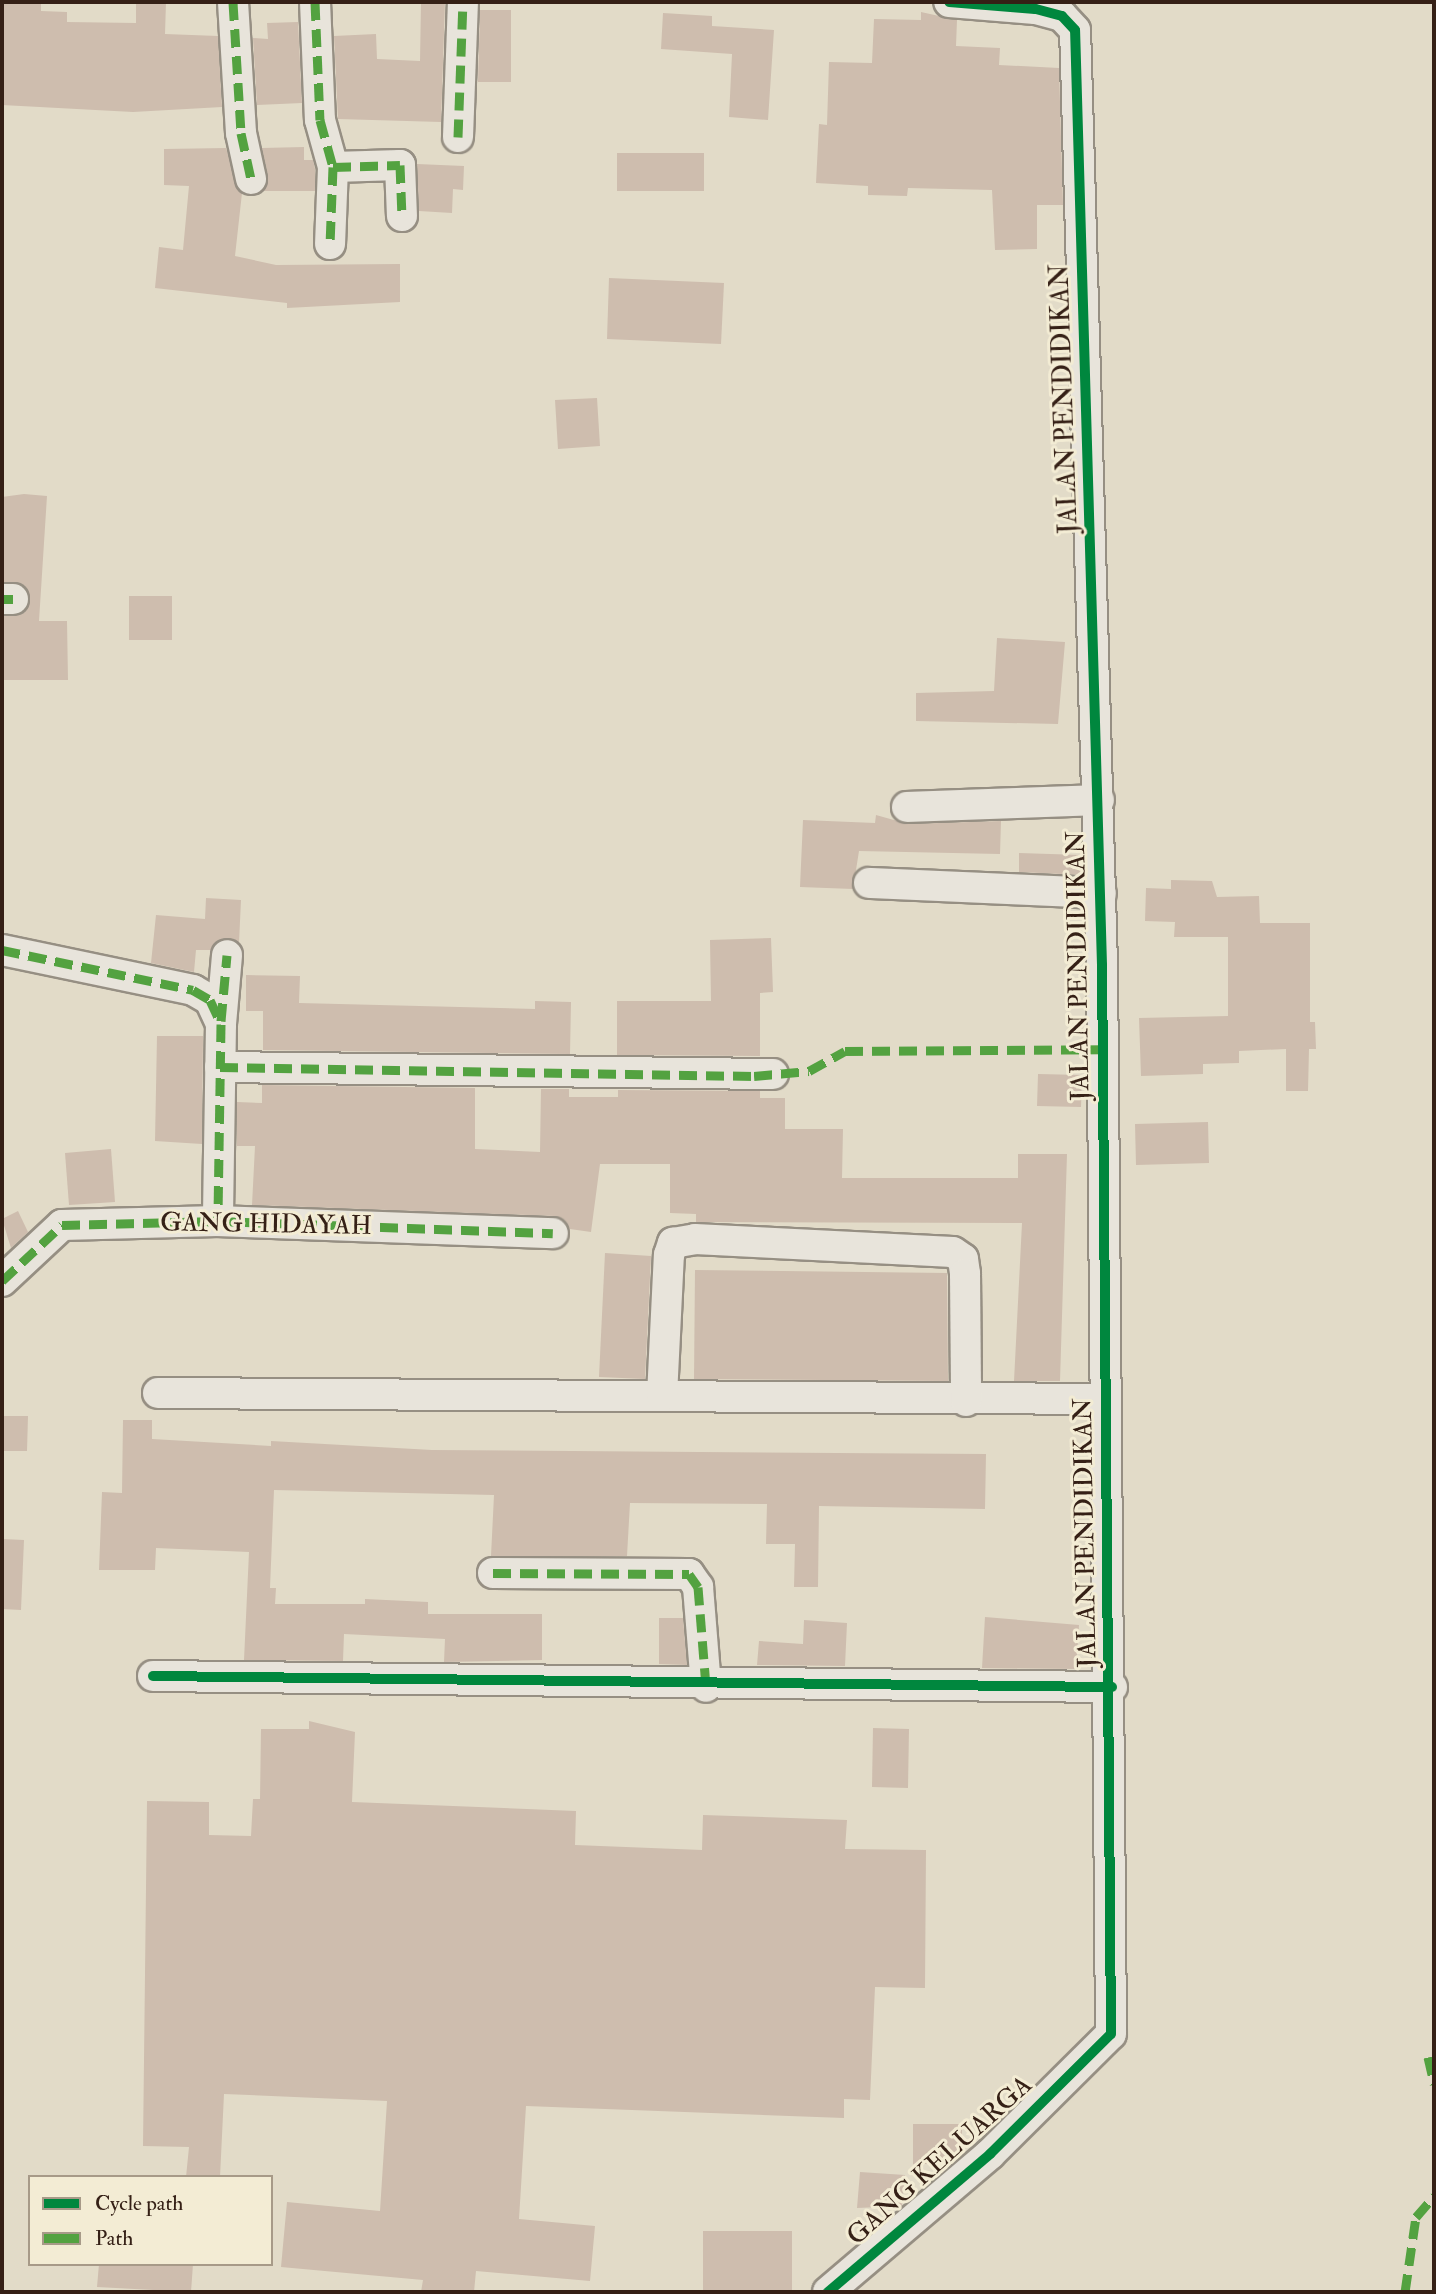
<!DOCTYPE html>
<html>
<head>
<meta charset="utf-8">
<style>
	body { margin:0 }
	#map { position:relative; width:1436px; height:2294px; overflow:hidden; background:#e2dbc8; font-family:"IM FELL Double Pica",serif }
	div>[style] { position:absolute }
	.building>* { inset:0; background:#cebdae }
	.roads { filter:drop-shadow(2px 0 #968f83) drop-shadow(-2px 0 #968f83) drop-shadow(0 2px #968f83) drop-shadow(0 -2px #968f83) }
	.minor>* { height:30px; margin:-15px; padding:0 15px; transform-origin:15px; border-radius:15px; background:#e8e4db }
	.quiet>* { height:9px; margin-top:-4.5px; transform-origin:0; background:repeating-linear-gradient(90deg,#53a240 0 18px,transparent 0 27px) }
	.cycleway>* { height:10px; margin:-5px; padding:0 5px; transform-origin:5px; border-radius:5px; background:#00873e }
	span { translate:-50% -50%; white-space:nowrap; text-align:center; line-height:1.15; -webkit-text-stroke:6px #f3ecd4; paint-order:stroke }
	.street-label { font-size:26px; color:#352016 }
	.frame { position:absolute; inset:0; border:4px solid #352016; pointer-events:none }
	.legend { position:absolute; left:28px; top:2175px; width:245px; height:91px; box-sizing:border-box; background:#f3ecd4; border:2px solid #a79a88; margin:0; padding:9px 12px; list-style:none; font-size:21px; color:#352016 }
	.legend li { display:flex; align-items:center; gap:14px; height:35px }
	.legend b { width:35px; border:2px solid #a79a88 }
</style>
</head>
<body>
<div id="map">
	<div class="building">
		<i style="clip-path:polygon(2px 2px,41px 2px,41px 11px,67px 12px,67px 22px,136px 23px,136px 2px,166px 2px,165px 34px,218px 36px,222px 107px,133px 112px,2px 105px)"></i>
		<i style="clip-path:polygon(421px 2px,445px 2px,441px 122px,338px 119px,334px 36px,376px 34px,377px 59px,420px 61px)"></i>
		<i style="clip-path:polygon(480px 10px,511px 10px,511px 82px,478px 82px)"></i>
		<i style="clip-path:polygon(921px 12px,957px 20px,956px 46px,1000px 48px,999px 65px,1059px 68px,1063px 205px,1037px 205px,1037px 249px,995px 250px,992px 190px,908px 188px,907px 196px,868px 195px,868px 186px,816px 183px,819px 124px,827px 125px,829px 62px,872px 63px,874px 19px,921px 20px)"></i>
		<i style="clip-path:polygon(663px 13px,712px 16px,712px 26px,774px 30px,768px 120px,729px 117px,732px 54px,661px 49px)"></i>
		<i style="clip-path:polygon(298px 22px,302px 103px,257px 105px,253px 38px,268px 39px,267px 23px)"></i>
		<i style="clip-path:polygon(304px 147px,304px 160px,313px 160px,315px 169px,315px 191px,264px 191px,268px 176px,262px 148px)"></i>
		<i style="clip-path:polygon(226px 148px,242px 193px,235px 256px,276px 265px,400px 264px,400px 302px,287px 308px,287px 303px,155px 288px,159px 247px,183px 250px,189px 186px,164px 185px,164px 149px)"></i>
		<i style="clip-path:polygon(617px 153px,704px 153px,704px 191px,617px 191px)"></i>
		<i style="clip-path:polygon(417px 164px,464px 166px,463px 190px,453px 189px,452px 213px,419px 211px)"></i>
		<i style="clip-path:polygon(609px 278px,724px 283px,721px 344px,607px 339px)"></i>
		<i style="clip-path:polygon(597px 398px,600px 446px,558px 449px,555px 400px)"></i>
		<i style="clip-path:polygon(24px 494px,47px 496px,39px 621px,67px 621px,68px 680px,2px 680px,2px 616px,22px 614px,30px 600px,22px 584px,2px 582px,2px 497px)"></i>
		<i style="clip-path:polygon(129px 596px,172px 596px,172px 640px,129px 640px)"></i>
		<i style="clip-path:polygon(997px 638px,1065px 642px,1058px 724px,916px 721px,916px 693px,994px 691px)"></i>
		<i style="clip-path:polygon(876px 815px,908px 824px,1001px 821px,1000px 854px,859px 851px,853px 889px,800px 887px,803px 820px,875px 823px)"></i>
		<i style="clip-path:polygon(1019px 853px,1081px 855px,1082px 875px,1019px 872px)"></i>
		<i style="clip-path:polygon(1171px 880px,1212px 881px,1217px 897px,1259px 896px,1260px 923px,1310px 923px,1310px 1022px,1315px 1022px,1316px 1049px,1309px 1049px,1308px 1091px,1286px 1091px,1286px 1049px,1239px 1051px,1239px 1063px,1203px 1064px,1203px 1074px,1141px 1076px,1139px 1018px,1228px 1016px,1228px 937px,1174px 937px,1175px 922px,1145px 921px,1146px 888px,1171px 889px)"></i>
		<i style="clip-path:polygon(206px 898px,241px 900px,239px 943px,228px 938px,211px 950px,196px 950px,194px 972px,151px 963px,156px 915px,205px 919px)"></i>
		<i style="clip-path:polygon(771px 938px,773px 992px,760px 993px,760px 1056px,617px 1055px,617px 1001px,711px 1001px,710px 940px)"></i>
		<i style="clip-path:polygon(246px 975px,300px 976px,299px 1003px,535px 1009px,535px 1001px,571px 1002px,570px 1054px,263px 1050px,263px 1011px,246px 1011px)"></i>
		<i style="clip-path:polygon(157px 1036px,203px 1036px,202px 1144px,155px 1141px)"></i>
		<i style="clip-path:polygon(1038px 1074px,1082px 1075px,1081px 1107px,1037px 1106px)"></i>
		<i style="clip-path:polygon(262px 1085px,475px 1088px,475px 1149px,540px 1152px,541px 1089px,569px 1089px,569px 1097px,618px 1097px,618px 1090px,760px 1091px,760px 1098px,785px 1098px,785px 1129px,843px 1129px,842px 1178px,1018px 1178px,1018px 1154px,1067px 1154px,1060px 1381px,1014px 1381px,1022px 1223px,696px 1222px,696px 1214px,670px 1213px,670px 1164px,600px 1164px,591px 1232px,570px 1229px,554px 1216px,252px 1205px,255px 1146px,237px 1146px,237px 1102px,262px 1103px)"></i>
		<i style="clip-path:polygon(1208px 1122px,1209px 1163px,1136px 1165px,1135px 1124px)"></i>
		<i style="clip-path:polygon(111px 1149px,115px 1202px,69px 1205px,65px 1153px)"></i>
		<i style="clip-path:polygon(18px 1211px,28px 1232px,11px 1248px,2px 1219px)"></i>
		<i style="clip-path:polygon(605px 1253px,651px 1256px,645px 1379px,599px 1377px)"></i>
		<i style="clip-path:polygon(695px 1270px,947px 1273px,948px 1381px,694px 1379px)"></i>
		<i style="clip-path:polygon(2px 1416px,28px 1416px,27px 1451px,2px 1451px)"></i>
		<i style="clip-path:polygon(123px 1420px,152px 1420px,152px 1439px,271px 1446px,271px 1441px,432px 1450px,986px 1454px,985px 1509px,819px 1506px,818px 1587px,794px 1587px,795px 1544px,766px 1544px,767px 1504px,630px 1503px,627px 1556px,491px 1556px,494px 1495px,274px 1490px,270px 1588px,276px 1588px,275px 1604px,365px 1604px,365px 1599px,428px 1602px,428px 1614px,542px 1614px,542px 1660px,444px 1662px,445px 1639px,344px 1634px,343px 1661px,244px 1660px,249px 1552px,156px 1548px,155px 1570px,99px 1570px,102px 1492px,122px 1493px)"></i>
		<i style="clip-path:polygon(2px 1539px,24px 1540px,21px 1610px,2px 1609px)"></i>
		<i style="clip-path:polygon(985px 1617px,1079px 1625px,1076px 1669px,982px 1668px)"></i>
		<i style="clip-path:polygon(659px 1618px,683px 1618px,687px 1665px,659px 1664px)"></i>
		<i style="clip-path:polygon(804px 1620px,847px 1623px,845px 1666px,757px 1665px,759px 1641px,803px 1644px)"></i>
		<i style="clip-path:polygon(309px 1721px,355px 1732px,352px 1802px,576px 1811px,575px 1845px,702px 1850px,703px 1815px,847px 1820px,845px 1849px,926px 1850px,925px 1988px,875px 1987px,870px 2100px,844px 2099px,844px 2118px,526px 2106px,519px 2219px,595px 2226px,590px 2281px,476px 2271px,474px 2292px,421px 2292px,423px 2280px,281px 2267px,287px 2202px,380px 2211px,387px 2101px,224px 2094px,220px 2177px,186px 2177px,189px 2147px,143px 2146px,147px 1801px,209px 1802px,209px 1835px,251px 1836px,253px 1799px,260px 1799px,261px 1729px,309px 1729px)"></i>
		<i style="clip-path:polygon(873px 1728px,909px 1729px,908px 1788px,872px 1787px)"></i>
		<i style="clip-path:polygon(913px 2124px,962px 2124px,962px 2155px,951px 2164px,913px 2164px)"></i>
		<i style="clip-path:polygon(860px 2172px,905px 2175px,902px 2206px,857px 2208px)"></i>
		<i style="clip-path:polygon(703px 2231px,792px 2231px,792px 2292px,703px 2292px)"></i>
		<i style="clip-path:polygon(99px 2264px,193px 2264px,191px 2292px,97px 2287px)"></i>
	</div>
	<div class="roads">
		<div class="minor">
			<i style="left:233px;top:2px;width:131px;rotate:86.5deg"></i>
			<i style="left:241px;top:133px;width:47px;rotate:77.7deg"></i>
			<i style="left:315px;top:2px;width:118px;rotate:87.6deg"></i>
			<i style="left:320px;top:120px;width:49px;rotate:74.5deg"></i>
			<i style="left:333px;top:167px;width:77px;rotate:92.2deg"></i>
			<i style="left:458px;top:137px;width:135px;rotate:-87.9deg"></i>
			<i style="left:333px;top:167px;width:67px;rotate:-1.7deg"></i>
			<i style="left:400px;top:165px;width:51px;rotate:87.8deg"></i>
			<i style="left:2px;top:599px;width:11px"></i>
			<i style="left:907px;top:807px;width:192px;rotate:-2.1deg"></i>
			<i style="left:869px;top:883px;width:232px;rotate:2.5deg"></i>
			<i style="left:2px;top:950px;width:195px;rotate:11.8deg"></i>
			<i style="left:193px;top:990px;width:20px;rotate:30deg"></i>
			<i style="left:210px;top:1000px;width:26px;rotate:65deg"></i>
			<i style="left:221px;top:1024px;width:197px;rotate:90.9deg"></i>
			<i style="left:221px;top:1024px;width:69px;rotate:-85deg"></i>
			<i style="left:220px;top:1067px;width:553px;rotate:0.73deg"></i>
			<i style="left:2px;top:1281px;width:82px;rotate:-43deg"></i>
			<i style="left:62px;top:1225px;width:156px;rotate:-1.5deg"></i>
			<i style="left:218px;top:1221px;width:335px;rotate:2.1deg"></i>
			<i style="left:158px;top:1393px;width:947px;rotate:0.36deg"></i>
			<i style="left:662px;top:1396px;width:141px;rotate:-87.2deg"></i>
			<i style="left:669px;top:1255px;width:13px;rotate:-72deg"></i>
			<i style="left:673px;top:1243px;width:22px;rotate:-10deg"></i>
			<i style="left:695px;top:1239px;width:258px;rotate:2.9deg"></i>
			<i style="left:953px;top:1252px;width:12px;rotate:35deg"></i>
			<i style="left:963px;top:1259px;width:15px;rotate:82deg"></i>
			<i style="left:965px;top:1274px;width:127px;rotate:89.5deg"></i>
			<i style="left:493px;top:1573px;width:196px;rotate:0.3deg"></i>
			<i style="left:689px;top:1574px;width:16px;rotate:55deg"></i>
			<i style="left:698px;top:1587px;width:100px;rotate:85.4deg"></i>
			<i style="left:153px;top:1676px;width:959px;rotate:0.66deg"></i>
			<i style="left:828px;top:2292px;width:213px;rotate:-40.4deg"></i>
			<i style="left:990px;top:2154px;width:170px;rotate:-44.8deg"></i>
			<i style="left:1111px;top:2034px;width:1069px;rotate:-90.48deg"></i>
			<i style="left:1102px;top:965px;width:935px;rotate:-91.65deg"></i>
			<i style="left:1075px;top:30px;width:19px;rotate:-133deg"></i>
			<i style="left:1062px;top:16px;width:28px;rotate:-165deg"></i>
			<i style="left:1035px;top:9px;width:86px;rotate:-175.3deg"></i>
		</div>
	</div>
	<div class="quiet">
		<i style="left:233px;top:2px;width:131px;rotate:86.5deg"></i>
		<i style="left:241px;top:133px;width:47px;rotate:77.7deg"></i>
		<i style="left:315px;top:2px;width:118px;rotate:87.6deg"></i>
		<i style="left:320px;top:120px;width:49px;rotate:74.5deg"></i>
		<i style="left:333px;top:167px;width:77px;rotate:92.2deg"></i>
		<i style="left:458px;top:137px;width:135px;rotate:-87.9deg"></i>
		<i style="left:333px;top:167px;width:67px;rotate:-1.7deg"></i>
		<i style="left:400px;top:165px;width:51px;rotate:87.8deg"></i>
		<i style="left:2px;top:599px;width:11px"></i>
		<i style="left:2px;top:950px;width:195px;rotate:11.8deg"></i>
		<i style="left:193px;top:990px;width:20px;rotate:30deg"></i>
		<i style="left:210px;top:1000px;width:26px;rotate:65deg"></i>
		<i style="left:221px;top:1024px;width:197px;rotate:90.9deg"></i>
		<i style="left:221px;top:1021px;width:66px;rotate:-84.8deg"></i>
		<i style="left:220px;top:1067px;width:534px;rotate:0.97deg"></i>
		<i style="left:754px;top:1076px;width:55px;rotate:-5.2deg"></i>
		<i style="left:809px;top:1071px;width:41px;rotate:-29.1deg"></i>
		<i style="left:845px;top:1051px;width:259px;rotate:-0.4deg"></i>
		<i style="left:2px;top:1281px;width:82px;rotate:-43deg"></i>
		<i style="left:62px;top:1225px;width:156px;rotate:-1.5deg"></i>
		<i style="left:218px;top:1221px;width:335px;rotate:2.1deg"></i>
		<i style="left:493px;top:1573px;width:196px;rotate:0.3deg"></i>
		<i style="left:689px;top:1574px;width:16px;rotate:55deg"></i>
		<i style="left:698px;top:1587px;width:100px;rotate:85.4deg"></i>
		<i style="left:1428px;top:2057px;width:28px;rotate:77deg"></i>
		<i style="left:1405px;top:2292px;width:76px;rotate:-81.7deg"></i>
		<i style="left:1416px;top:2217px;width:28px;rotate:-49deg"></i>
	</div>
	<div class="cycleway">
		<i style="left:153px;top:1676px;width:959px;rotate:0.66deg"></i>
		<i style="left:828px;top:2292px;width:213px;rotate:-40.4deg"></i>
		<i style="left:990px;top:2154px;width:170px;rotate:-44.8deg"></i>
		<i style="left:1111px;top:2034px;width:1069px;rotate:-90.48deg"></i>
		<i style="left:1102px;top:965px;width:935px;rotate:-91.65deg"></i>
		<i style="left:1075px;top:30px;width:19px;rotate:-133deg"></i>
		<i style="left:1062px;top:16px;width:28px;rotate:-165deg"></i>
		<i style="left:1035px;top:9px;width:86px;rotate:-175.3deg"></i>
	</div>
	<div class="street-label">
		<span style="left:1065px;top:399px;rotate:-92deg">JALAN PENDIDIKAN</span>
		<span style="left:1079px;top:966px;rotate:-91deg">JALAN PENDIDIKAN</span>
		<span style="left:266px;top:1225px;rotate:1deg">GANG HIDAYAH</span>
		<span style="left:1086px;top:1533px;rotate:-91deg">JALAN PENDIDIKAN</span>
		<span style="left:940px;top:2161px;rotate:-42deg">GANG KELUARGA</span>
	</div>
	<div class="frame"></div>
	<ul class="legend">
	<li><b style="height:9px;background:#00873e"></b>Cycle path</li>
	<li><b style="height:9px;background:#53a240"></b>Path</li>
	</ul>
</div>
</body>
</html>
